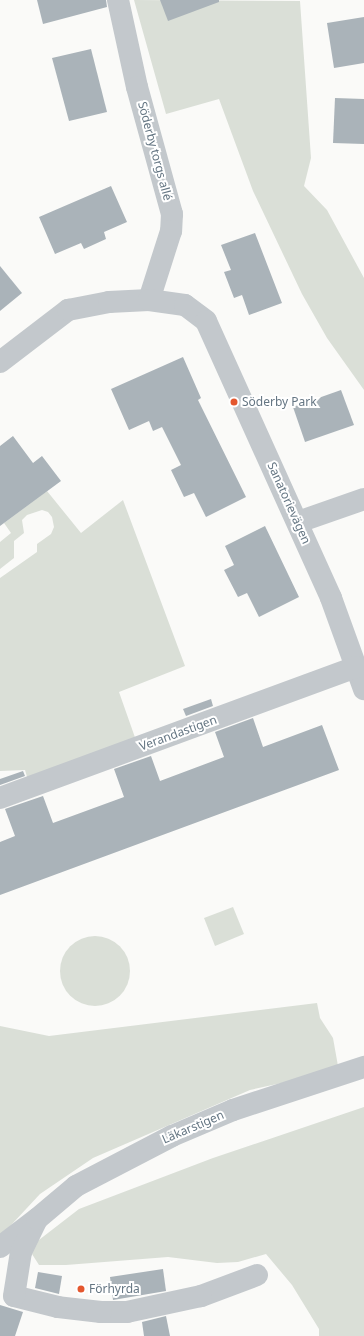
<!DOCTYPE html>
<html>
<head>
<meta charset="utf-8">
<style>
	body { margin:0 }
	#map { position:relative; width:364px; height:1336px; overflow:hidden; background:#fafaf8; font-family:"Noto Sans",sans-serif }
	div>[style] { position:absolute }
	.green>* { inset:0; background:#dadfd7 }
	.round { border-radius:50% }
	.building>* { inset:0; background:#aab3b9 }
	.minor>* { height:22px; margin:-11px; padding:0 11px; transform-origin:11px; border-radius:11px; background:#c3c8cc }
	.dots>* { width:11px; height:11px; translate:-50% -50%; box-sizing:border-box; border:2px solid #fff; border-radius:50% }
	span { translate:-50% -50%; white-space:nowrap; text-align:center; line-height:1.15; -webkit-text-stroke:4px #fff; paint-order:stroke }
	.street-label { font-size:12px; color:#657683 }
	.poi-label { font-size:12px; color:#657683 }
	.left { translate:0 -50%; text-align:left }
</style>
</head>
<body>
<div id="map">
	<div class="green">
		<i style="clip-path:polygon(134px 0,300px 1px,311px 158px,304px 186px,327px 210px,364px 278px,364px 390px,327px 338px,302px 294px,253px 191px,219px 99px,166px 114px)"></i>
		<i style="clip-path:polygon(47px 491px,81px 533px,123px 500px,185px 666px,119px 692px,138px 746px,30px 787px,25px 770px,0 771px,0 578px,37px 552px,37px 544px,51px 534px,54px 527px,52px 517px,48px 512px,42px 510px,27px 515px,22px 520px,24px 533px,14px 541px,14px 558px,0 569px,0 542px,11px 533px,4px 523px)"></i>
		<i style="clip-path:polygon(233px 907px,244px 934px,215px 946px,204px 918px)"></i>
		<i class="round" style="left:60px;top:936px;width:70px;height:70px"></i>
		<i style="clip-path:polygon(317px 1003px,320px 1018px,333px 1038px,338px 1066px,323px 1074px,250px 1090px,93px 1158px,40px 1194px,0 1237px,0 1026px,49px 1036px)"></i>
		<i style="clip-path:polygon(364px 1107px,364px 1336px,319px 1336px,319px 1329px,292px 1285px,266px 1254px,238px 1262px,217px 1263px,168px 1257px,66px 1265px,39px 1265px,32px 1254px,35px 1243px,79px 1209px,213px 1158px)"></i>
	</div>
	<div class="building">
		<i style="clip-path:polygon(37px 0,106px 0,107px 7px,43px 24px)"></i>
		<i style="clip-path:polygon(160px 0,219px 0,219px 2px,168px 21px)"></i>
		<i style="clip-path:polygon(364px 17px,364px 63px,334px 68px,327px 23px)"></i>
		<i style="clip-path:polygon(91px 49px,107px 112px,69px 121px,52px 58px)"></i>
		<i style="clip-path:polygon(335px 98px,364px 99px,364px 144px,333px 143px)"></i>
		<i style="clip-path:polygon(111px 186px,127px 222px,104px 232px,106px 239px,84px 249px,81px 243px,55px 254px,39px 217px)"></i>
		<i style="clip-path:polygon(255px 233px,282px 303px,249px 315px,242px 295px,234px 298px,224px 272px,231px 270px,221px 245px)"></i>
		<i style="clip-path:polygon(0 266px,22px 293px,0 311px)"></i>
		<i style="clip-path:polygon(183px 357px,201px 398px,198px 400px,246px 497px,206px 517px,194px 493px,184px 497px,171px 470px,181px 465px,162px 427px,153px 431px,149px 421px,129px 430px,111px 389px)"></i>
		<i style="clip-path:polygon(341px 390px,354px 425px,305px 442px,293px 407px)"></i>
		<i style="clip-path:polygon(13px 436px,33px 463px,42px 456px,61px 481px,0 526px,0 446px)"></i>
		<i style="clip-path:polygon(265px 526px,299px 597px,259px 617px,247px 593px,238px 597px,224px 570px,234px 565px,225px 546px)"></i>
		<i style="clip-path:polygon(211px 699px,213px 706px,186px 716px,183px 709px)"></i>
		<i style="clip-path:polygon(253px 718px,263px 747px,322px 725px,339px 770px,0 895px,0 842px,15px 836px,5px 809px,43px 796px,53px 823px,124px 797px,114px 769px,151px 756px,160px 781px,224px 757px,215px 732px)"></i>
		<i style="clip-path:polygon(23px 771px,25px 776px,0 785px,0 779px)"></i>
		<i style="clip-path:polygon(163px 1269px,166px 1291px,113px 1300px,110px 1277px)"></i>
		<i style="clip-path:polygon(38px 1272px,62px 1276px,59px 1294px,35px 1288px)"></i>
		<i style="clip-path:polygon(0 1305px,23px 1312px,15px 1336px,0 1336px)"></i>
		<i style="clip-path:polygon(166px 1316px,170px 1336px,144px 1336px,142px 1322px)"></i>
	</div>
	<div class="minor">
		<i style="left:118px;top:0;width:89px;rotate:77.7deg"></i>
		<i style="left:137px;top:87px;width:132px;rotate:74.6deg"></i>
		<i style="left:172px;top:214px;width:17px;rotate:93deg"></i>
		<i style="left:171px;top:231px;width:72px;rotate:107.7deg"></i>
		<i style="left:0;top:362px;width:86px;rotate:-37.4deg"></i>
		<i style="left:68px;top:310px;width:42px;rotate:-11deg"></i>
		<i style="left:109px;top:302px;width:40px;rotate:-2.9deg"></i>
		<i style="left:149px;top:300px;width:36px;rotate:8deg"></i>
		<i style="left:185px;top:305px;width:26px;rotate:37deg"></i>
		<i style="left:206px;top:321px;width:304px;rotate:65.7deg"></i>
		<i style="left:331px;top:598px;width:97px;rotate:70.1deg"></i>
		<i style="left:298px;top:522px;width:70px;rotate:-19.2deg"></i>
		<i style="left:0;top:798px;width:379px;rotate:-20.2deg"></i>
		<i style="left:0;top:1247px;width:43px;rotate:-37.4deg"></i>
		<i style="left:257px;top:1275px;width:60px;rotate:159.4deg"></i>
		<i style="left:201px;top:1296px;width:76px;rotate:167.8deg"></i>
		<i style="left:127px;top:1312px;width:26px;rotate:180deg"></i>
		<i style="left:101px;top:1312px;width:43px;rotate:-173.4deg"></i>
		<i style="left:58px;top:1307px;width:45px;rotate:-166deg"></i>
		<i style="left:14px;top:1296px;width:45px;rotate:-81deg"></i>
		<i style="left:21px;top:1252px;width:37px;rotate:-64deg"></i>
		<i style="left:37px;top:1219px;width:51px;rotate:-40.2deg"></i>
		<i style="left:76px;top:1186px;width:108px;rotate:-27.5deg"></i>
		<i style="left:172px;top:1136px;width:66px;rotate:-23.1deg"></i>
		<i style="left:233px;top:1110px;width:138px;rotate:-18.2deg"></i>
	</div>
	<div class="dots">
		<i style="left:234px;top:402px;background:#e4572e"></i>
		<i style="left:81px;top:1289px;background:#e4572e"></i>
	</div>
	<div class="street-label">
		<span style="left:155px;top:151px;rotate:75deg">Söderby torgs allé</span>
		<span style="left:289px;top:503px;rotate:66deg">Sanatorievägen</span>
		<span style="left:178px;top:733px;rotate:-20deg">Verandastigen</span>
		<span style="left:193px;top:1127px;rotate:-23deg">Läkarstigen</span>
	</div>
	<div class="poi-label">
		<span class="left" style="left:242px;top:402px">Söderby Park</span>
		<span class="left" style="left:89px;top:1289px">Förhyrda</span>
	</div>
</div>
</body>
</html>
